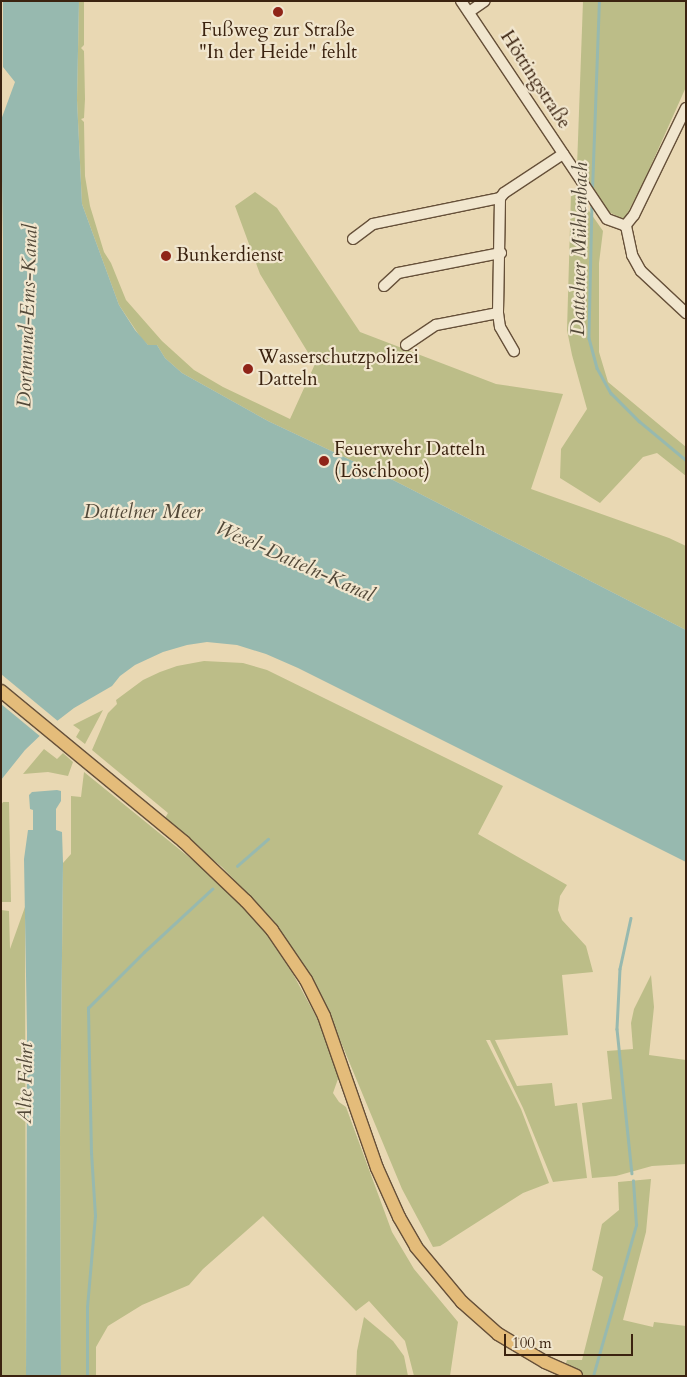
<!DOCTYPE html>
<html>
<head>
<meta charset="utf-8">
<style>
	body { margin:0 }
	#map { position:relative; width:687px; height:1377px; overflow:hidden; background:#e9d8b3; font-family:Cardo,serif }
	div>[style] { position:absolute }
	.green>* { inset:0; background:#bcbd88 }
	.water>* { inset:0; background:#97b9af }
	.pier>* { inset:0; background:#e9d8b3 }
	.stream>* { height:2.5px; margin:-1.25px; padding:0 1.25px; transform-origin:1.25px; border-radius:1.25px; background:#97b9af }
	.roads { filter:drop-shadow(1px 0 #665039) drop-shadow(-1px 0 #665039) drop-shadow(0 1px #665039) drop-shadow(0 -1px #665039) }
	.minor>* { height:10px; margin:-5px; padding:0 5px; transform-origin:5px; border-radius:5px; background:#f1e6ce }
	.major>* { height:12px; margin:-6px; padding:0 6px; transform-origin:6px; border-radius:6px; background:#e4bc7a }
	.dots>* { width:14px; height:14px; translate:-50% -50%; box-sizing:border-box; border:2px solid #f1e6ce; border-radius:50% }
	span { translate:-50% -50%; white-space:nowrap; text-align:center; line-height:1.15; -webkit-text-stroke:4.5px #f1e6ce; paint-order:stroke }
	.poi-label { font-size:19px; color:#3b2310 }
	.left { translate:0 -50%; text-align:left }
	.street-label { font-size:19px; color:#3b2310 }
	.water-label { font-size:20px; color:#524838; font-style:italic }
	.frame { position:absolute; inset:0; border:2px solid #3b2310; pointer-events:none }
	.scale { position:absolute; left:504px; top:1334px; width:129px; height:22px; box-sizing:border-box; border:2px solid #3b2310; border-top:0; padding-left:6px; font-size:15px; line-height:18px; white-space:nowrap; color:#3b2310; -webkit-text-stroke:4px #f1e6ce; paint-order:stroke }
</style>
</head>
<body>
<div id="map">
	<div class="green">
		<i style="clip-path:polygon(79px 1px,84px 1px,84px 45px,81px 48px,84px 51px,85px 99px,84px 118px,81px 119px,84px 122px,85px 176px,90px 206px,104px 252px,111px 263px,126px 300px,162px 341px,194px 370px,223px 387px,290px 419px,315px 364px,260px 274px,235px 206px,255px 192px,277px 208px,360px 332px,496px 384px,563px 394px,531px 489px,669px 538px,686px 546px,686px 630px,395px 481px,268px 421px,182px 373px,165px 358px,157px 345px,148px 345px,141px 338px,119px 305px,82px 204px,77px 100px)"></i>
		<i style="clip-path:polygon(583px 1px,686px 1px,686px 87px,644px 181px,624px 220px,609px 212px,577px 167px)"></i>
		<i style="clip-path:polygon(571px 193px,578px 195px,603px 231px,599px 263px,599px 352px,608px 382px,686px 447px,686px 476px,657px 453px,643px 457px,600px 503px,560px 478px,561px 449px,587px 409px,572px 355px,567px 330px)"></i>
		<i style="clip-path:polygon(204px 661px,243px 663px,267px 670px,503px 786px,478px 834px,567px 885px,560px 896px,558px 910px,562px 920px,586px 946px,593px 972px,562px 975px,568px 1035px,495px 1040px,517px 1086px,552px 1083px,555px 1106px,577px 1103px,587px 1178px,553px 1182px,523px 1108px,490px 1040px,486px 1040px,521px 1109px,549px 1183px,523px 1193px,440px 1246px,433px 1247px,402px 1189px,328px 1011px,305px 966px,272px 919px,222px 867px,164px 820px,168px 813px,92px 750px,108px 713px,117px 704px,116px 700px,143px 680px,160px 672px,177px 666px)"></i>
		<i style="clip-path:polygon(103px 710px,85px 744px,76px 737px,80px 730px,73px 725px)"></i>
		<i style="clip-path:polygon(44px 749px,57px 759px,63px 753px,73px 762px,68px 776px,48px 772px,23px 774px)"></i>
		<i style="clip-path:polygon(84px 772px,211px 875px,263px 929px,293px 974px,318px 1020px,339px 1076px,333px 1093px,339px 1102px,346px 1107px,392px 1232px,414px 1269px,458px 1322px,450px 1376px,414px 1376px,405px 1341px,369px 1301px,356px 1311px,263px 1216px,203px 1269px,189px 1285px,142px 1305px,108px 1326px,96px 1347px,96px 1376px,61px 1376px,60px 1139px,63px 863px,71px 854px,71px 796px,81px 797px)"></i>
		<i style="clip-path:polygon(3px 802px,9px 802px,11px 902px,1px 902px,1px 805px)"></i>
		<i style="clip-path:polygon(25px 907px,26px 1376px,1px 1376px,1px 910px,9px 911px,10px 949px)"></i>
		<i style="clip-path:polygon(651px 975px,654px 1007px,649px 1055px,686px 1060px,686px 1164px,652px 1166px,616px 1176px,592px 1178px,582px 1103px,612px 1099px,607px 1051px,633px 1049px,631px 1023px,634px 1009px)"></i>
		<i style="clip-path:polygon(651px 1179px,646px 1232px,623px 1320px,653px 1327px,654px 1322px,686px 1326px,686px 1376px,562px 1376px,567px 1360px,582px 1360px,603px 1277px,592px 1270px,602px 1224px,619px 1210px,618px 1182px)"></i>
		<i style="clip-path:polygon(364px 1317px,393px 1341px,404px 1356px,408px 1376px,356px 1376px,357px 1351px)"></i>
	</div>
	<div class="water">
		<i style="clip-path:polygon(3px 1px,79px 1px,77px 100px,82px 204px,119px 305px,135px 330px,148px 345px,157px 345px,165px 358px,182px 373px,268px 421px,395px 481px,686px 630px,686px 862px,298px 668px,266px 654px,237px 645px,207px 642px,187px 645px,163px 652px,135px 665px,120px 676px,112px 686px,74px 708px,48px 728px,25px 750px,1px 780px,3px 240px,1px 120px,15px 82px,3px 67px)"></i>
		<i style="clip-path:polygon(57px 790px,61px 791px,61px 801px,56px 809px,56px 830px,62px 832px,63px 863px,60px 1139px,61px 1376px,26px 1376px,27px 1033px,24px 859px,28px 830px,33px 830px,33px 810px,30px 809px,29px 795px,32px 792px)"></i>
	</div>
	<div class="pier">
		<i style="clip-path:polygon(1px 674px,59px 722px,41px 737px,1px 704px)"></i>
	</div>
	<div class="stream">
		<i style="left:592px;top:190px;width:189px;rotate:-87.9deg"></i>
		<i style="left:592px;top:203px;width:135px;rotate:91.3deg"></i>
		<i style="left:589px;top:338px;width:31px;rotate:75deg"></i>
		<i style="left:597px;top:368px;width:29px;rotate:61deg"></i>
		<i style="left:611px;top:393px;width:40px;rotate:45deg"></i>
		<i style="left:639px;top:421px;width:61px;rotate:39.7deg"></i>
		<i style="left:237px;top:866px;width:41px;rotate:-41.1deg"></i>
		<i style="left:631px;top:918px;width:52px;rotate:102.2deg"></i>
		<i style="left:620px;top:969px;width:60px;rotate:92.9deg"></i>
		<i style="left:617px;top:1029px;width:145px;rotate:84.1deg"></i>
		<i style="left:87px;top:1376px;width:69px;rotate:-90deg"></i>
		<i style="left:87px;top:1307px;width:91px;rotate:-85deg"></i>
		<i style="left:95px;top:1216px;width:63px;rotate:-93.6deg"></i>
		<i style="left:91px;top:1153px;width:145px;rotate:-91.2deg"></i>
		<i style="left:88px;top:1008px;width:79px;rotate:-45deg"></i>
		<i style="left:144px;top:952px;width:93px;rotate:-42.8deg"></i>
		<i style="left:593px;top:1376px;width:157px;rotate:-74.1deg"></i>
		<i style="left:636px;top:1225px;width:44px;rotate:-93.9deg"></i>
	</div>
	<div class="roads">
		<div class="minor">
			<i style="left:461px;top:1px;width:262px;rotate:56.2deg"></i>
			<i style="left:607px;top:219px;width:20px;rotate:20deg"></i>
			<i style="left:626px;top:226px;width:30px;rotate:78deg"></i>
			<i style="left:632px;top:255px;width:18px;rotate:61deg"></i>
			<i style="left:641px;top:271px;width:62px;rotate:43deg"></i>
			<i style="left:469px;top:12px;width:19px;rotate:-35deg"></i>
			<i style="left:500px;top:198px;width:115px;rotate:91deg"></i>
			<i style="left:498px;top:313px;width:14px;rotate:82deg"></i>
			<i style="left:500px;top:327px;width:28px;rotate:60deg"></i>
			<i style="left:625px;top:226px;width:14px;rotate:-51deg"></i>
			<i style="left:634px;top:215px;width:119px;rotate:-64.1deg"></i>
			<i style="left:353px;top:239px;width:25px;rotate:-37deg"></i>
			<i style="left:373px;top:224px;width:130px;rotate:-11.6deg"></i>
			<i style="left:500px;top:198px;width:6px;rotate:-51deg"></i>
			<i style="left:504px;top:193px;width:71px;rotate:-33.5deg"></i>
			<i style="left:384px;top:286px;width:19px;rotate:-43deg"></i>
			<i style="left:398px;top:273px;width:105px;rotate:-11deg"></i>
			<i style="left:406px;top:345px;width:36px;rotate:-34deg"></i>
			<i style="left:436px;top:325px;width:63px;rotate:-11deg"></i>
		</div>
		<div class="major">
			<i style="left:1px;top:691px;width:237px;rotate:39.5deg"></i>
			<i style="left:184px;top:842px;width:86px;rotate:43.6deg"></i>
			<i style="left:246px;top:901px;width:39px;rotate:48deg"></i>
			<i style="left:272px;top:930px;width:60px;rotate:55.8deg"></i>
			<i style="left:306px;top:980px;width:40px;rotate:63.4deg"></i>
			<i style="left:324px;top:1016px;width:161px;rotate:70.8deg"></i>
			<i style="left:377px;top:1168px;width:54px;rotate:65.8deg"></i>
			<i style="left:399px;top:1217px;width:34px;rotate:60deg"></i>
			<i style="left:416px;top:1247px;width:72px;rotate:50.1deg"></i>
			<i style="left:462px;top:1302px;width:48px;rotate:41.6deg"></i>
			<i style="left:498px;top:1334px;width:55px;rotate:30.8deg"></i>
			<i style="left:545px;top:1362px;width:34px;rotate:24deg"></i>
		</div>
	</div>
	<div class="dots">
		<i style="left:278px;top:12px;background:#8f2418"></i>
		<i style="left:166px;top:256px;background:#8f2418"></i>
		<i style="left:248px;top:369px;background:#8f2418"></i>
		<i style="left:324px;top:461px;background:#8f2418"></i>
	</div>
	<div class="poi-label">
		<span style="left:278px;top:42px">Fußweg zur Straße<br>"In der Heide" fehlt</span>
		<span class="left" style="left:176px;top:256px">Bunkerdienst</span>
		<span class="left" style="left:258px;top:369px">Wasserschutzpolizei<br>Datteln</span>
		<span class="left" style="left:334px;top:461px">Feuerwehr Datteln<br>(Löschboot)</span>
	</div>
	<div class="street-label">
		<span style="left:535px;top:80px;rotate:57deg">Höttingstraße</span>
	</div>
	<div class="water-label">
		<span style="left:579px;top:249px;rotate:-89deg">Dattelner Mühlenbach</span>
		<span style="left:27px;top:316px;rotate:-88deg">Dortmund-Ems-Kanal</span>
		<span style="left:143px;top:511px">Dattelner Meer</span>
		<span style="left:295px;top:561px;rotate:24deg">Wesel-Datteln-Kanal</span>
		<span style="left:25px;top:1083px;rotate:-89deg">Alte Fahrt</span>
	</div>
	<div class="frame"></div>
	<div class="scale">100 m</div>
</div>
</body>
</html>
